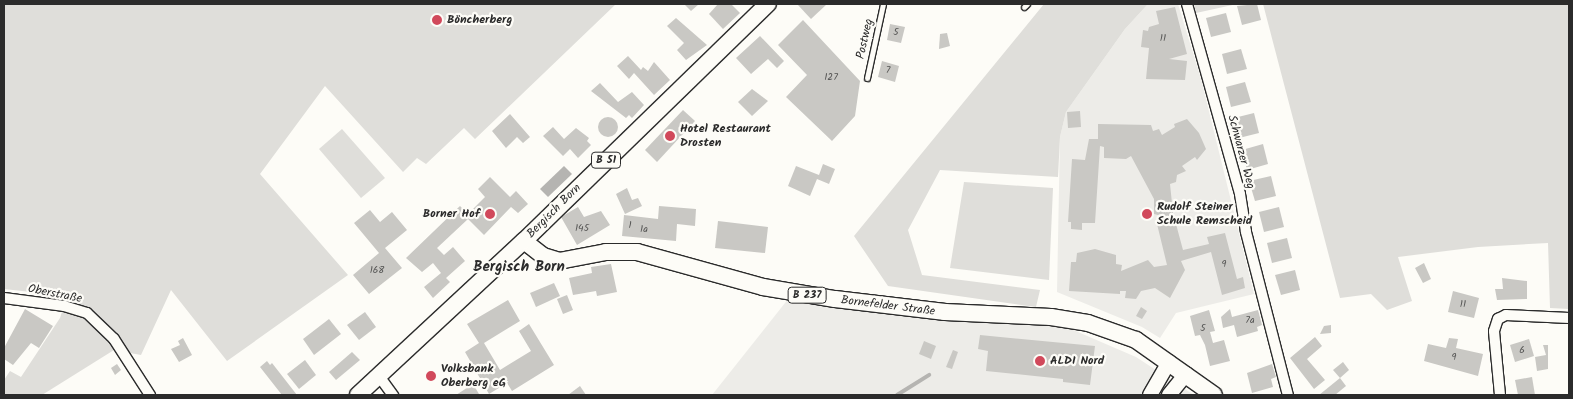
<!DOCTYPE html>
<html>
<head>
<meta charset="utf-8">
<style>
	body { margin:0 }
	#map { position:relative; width:1573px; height:399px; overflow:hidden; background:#fdfcf7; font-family:Kalam,sans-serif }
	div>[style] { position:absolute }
	.built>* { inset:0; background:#edece8 }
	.green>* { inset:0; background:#dfdeda }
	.water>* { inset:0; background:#b5b4b1 }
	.stream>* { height:4px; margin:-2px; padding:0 2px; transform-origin:2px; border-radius:2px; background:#b5b4b1 }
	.building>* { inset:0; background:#c9c8c4 }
	.round { border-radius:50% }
	.roads { filter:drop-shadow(1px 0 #2b2b2b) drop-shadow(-1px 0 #2b2b2b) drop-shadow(0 1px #2b2b2b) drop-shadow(0 -1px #2b2b2b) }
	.service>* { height:5px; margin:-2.5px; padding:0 2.5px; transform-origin:2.5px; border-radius:2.5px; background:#fdfcf7 }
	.minor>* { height:10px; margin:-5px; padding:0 5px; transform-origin:5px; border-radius:5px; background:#fdfcf7 }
	.secondary>* { height:14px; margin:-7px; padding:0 7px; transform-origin:7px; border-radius:7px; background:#fdfcf7 }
	.primary>* { height:16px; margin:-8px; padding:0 8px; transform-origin:8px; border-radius:8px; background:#fdfcf7 }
	.dots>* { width:14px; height:14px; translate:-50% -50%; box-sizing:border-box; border:2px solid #fdfcf7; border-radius:50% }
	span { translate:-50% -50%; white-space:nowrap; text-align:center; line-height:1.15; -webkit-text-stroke:4.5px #fdfcf7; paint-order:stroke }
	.number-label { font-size:10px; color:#525251 }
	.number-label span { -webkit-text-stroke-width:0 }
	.shield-label span { padding:1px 4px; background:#fdfcf7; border:1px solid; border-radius:4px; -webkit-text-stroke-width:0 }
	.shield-label { font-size:11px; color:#2b2b2b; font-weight:700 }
	.poi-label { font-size:12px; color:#2b2b2b; font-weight:700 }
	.left { translate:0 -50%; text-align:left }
	.right { translate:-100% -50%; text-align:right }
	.street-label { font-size:12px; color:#2b2b2b }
	.quarter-label { font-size:15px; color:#2b2b2b; font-weight:700 }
	.frame { position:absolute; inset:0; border:5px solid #2b2b2b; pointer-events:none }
</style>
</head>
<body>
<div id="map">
	<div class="built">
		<i style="clip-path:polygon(1148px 4px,1178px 4px,1201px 79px,1254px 294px,1176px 313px,1160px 338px,1142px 327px,1057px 292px,1060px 137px,1066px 112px,1125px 29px)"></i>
		<i style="clip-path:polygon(800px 284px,1057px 323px,1136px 357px,1194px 395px,712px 395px)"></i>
	</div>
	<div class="green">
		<i style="clip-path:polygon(4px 4px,616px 4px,475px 139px,464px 128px,426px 164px,417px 158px,403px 172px,325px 86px,260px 174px,348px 275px,227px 361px,171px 290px,141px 355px,114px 350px,42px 395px,4px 395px,4px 380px,10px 371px,21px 377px,60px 318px,67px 296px,4px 289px)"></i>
		<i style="clip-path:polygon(1044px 4px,1148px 4px,1125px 29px,1066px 112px,1060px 137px,1058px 177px,940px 170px,908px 230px,922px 275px,1040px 290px,1036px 307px,888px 286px,854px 236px)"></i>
		<i style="clip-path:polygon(1194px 4px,1237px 4px,1196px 13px)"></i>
		<i style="clip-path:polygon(1263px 4px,1569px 4px,1569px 309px,1550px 308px,1548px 243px,1478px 247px,1398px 257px,1412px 301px,1387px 310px,1371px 294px,1340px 298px)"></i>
		<i style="clip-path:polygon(342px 129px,385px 178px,361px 198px,319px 149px)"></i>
		<i style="clip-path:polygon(964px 182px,1053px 188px,1049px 280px,950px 268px)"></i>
	</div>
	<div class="water">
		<i style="clip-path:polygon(564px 166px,572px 174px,548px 197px,540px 189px)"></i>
	</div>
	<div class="stream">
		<i style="left:897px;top:395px;width:38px;rotate:-32deg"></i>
	</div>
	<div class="building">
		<i style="clip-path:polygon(684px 4px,699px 4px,691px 11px)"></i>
		<i style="clip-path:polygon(718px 4px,731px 4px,740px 13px,723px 29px,709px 14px)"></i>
		<i style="clip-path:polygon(797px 4px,827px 4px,811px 19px)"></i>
		<i style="clip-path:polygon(1257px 4px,1261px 20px,1242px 25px,1237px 6px)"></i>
		<i style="clip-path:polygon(1175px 7px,1187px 54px,1169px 59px,1187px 61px,1185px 80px,1146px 79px,1149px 48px,1141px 47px,1143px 30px,1148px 31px,1149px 27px,1159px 24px,1156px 11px)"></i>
		<i style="clip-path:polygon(1226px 13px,1231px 32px,1211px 37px,1206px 18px)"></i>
		<i style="clip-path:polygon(676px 18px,707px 45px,686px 60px,677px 50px,684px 43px,667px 26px)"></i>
		<i style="clip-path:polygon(803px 20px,860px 81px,855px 116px,832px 141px,786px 97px,807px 75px,778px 45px)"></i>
		<i style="clip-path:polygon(890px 24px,905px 27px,901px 43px,887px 40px)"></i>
		<i style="clip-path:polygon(947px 33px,950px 46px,939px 49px,940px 34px)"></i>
		<i style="clip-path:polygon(760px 36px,784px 61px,777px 68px,768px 59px,751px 74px,736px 58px)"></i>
		<i style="clip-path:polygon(1241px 49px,1247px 69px,1227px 74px,1222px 54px)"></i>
		<i style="clip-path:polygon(628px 56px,641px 70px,643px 67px,648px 71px,654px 62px,670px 80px,654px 95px,634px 73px,629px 79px,617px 66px)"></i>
		<i style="clip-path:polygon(882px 61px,899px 66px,895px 82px,878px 77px)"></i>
		<i style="clip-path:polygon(1245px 82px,1251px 102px,1231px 107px,1226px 87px)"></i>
		<i style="clip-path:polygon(600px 83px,618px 102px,632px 92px,644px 105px,632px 118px,629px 115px,626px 118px,591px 91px)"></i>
		<i style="clip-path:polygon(752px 89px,768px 101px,752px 116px,738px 102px)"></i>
		<i style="clip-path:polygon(683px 110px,695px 121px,657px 162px,645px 150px)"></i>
		<i style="clip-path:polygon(1080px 111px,1081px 127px,1068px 128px,1067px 112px)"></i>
		<i style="clip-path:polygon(1254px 113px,1259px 133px,1239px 138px,1234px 118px)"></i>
		<i style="clip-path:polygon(510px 114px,530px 137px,523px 143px,517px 137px,506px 148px,492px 131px)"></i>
		<i class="round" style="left:598px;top:117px;width:20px;height:20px"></i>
		<i style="clip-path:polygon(1187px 119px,1199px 133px,1206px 149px,1197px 160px,1195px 157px,1182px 166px,1186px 171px,1177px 175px,1176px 182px,1170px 184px,1173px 213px,1183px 250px,1209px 244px,1207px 237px,1225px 233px,1237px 279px,1243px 277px,1245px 288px,1222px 295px,1211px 252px,1181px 261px,1185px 270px,1170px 298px,1155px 288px,1141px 291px,1136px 299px,1125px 298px,1126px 291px,1120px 291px,1120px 294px,1069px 291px,1071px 262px,1076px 262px,1077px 253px,1095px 249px,1116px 255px,1116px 264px,1122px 265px,1121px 271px,1148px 260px,1154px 267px,1167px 265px,1157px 224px,1158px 215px,1154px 214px,1154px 199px,1131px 156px,1126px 159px,1104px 158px,1104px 147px,1100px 146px,1095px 223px,1082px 223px,1082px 230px,1071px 229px,1071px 222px,1068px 222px,1072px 159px,1085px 160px,1089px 139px,1098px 139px,1098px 124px,1151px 125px,1153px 131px,1159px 129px,1162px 135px,1175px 127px,1174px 124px)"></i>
		<i style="clip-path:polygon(553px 127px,564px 139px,576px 128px,589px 138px,587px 141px,591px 145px,578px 158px,570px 149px,563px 156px,543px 136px)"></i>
		<i style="clip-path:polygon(1263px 144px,1268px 164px,1247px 170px,1242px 150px)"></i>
		<i style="clip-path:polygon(823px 164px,835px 169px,829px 184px,817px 179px,810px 196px,788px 186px,796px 166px,819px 175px)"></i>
		<i style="clip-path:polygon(1271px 176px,1276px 196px,1255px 201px,1249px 181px)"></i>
		<i style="clip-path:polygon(490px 177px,510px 197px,516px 191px,528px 204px,518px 213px,511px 207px,484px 235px,468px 219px,437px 248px,444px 255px,453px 247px,465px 261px,446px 278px,450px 282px,433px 298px,424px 287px,441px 273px,433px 263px,422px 272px,406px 258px,460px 206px,468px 214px,485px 197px,478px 189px)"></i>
		<i style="clip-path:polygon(627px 188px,632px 200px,638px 198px,642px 206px,625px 214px,616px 194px)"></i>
		<i style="clip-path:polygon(659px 206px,696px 209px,695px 226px,677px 224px,676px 241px,622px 236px,624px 215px,658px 219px)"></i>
		<i style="clip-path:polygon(578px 207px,584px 217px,601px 211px,610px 225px,577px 245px,561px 217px)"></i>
		<i style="clip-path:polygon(1279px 207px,1284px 227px,1264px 232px,1259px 212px)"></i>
		<i style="clip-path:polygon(370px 210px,380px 222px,392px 212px,407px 230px,385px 248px,402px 268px,369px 294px,353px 275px,379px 253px,354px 223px)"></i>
		<i style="clip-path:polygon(718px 221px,768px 227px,765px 253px,715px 248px)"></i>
		<i style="clip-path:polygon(1287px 238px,1292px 258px,1272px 263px,1267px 243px)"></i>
		<i style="clip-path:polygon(1424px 263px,1431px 279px,1423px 283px,1415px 268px)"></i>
		<i style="clip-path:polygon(611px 264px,617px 292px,597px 296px,596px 291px,573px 295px,569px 278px,592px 273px,591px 267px)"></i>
		<i style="clip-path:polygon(1295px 270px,1300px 290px,1281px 295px,1275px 275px)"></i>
		<i style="clip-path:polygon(1502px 278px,1527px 281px,1527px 299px,1497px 300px,1495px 289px,1503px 289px)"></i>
		<i style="clip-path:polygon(554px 283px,560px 296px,536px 307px,530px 293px)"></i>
		<i style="clip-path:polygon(1453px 291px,1479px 298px,1474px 318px,1448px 312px)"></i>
		<i style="clip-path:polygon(567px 295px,573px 310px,563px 314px,557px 299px)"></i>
		<i style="clip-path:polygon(508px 300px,520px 321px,484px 343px,500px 370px,531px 351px,519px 331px,529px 324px,554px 365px,512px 391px,507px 383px,489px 394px,465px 352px,479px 343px,467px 324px)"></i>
		<i style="clip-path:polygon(1141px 307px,1147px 311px,1142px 319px,1136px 316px)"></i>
		<i style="clip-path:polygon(25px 309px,53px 326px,39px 348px,31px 343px,13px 365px,4px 359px,4px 348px)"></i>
		<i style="clip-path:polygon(1230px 309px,1232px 317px,1258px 310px,1262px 325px,1257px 327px,1258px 331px,1237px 337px,1234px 325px,1223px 328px,1221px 317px)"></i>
		<i style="clip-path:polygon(1209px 310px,1215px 331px,1210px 332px,1213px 343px,1224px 340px,1230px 361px,1210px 366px,1205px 345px,1200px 335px,1195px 336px,1190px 316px)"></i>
		<i style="clip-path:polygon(365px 312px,376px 327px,359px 340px,347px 325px)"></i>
		<i style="clip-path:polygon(329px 319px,341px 334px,314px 355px,303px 339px)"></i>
		<i style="clip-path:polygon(1331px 325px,1331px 333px,1320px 334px,1324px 326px)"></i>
		<i style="clip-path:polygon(980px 335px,1095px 346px,1090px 385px,1063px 382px,1063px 379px,986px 371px,988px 351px,978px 349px)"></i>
		<i style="clip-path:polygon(1315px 337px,1322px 346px,1307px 359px,1325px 380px,1314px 389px,1290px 358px)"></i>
		<i style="clip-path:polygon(183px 338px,192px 355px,179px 362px,171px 349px,180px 345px,178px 341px)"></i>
		<i style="clip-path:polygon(1449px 338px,1458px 339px,1456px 348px,1483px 354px,1478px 376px,1424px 361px,1428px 344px,1446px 348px)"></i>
		<i style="clip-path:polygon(1529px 339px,1534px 356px,1515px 362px,1510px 345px)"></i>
		<i style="clip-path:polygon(924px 341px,936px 346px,931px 359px,919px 354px)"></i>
		<i style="clip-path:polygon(1543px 345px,1548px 345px,1548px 369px,1537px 371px,1535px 357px,1546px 355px)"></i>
		<i style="clip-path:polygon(953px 350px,958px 352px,952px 369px,946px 367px)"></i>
		<i style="clip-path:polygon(352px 352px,360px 360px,336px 380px,329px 372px)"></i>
		<i style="clip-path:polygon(305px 360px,316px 375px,299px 389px,287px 374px)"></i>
		<i style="clip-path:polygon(267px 361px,270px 365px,272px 363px,297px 395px,282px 395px,260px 367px)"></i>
		<i style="clip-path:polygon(1343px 362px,1349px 370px,1340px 378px,1333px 370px)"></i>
		<i style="clip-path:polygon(117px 364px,121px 370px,115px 375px,111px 368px)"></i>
		<i style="clip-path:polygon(1272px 364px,1276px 377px,1271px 379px,1273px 387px,1252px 393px,1247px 373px)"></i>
		<i style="clip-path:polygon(1532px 377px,1535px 395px,1518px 395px,1515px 380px)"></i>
		<i style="clip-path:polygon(1340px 378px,1346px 386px,1335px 395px,1319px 395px)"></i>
		<i style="clip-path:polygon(473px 384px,479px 394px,476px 395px,456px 395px)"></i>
		<i style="clip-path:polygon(580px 386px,586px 395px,568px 395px)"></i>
	</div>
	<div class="roads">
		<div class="service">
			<i style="left:1024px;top:7px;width:4px;rotate:-45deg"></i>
			<i style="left:867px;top:78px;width:76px;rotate:-77.8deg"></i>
		</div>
		<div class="minor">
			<i style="left:1187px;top:4px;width:197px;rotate:74.4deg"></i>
			<i style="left:1240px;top:194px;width:38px;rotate:81deg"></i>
			<i style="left:1246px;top:232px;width:168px;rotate:75.6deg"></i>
			<i style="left:4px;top:298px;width:61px;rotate:7.6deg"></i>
			<i style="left:64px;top:306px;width:24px;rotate:17deg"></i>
			<i style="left:87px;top:313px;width:37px;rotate:44deg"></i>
			<i style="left:114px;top:339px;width:67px;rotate:57.3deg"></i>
			<i style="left:379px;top:376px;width:24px;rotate:54deg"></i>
			<i style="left:1500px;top:395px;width:64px;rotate:-95.4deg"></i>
			<i style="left:1494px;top:331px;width:13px;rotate:-72deg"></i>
			<i style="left:1498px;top:319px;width:9px;rotate:-27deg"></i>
			<i style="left:1506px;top:315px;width:63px;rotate:2.7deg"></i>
		</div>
		<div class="secondary">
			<i style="left:1150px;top:395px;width:38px;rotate:-60deg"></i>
			<i style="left:1169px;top:395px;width:27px;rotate:-51deg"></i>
		</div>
		<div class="primary">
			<i style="left:524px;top:241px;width:24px;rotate:38deg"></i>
			<i style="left:543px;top:256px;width:17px;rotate:17deg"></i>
			<i style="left:559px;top:261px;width:48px;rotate:-10.8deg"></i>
			<i style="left:606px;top:252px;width:31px"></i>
			<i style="left:637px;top:252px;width:131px;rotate:15.5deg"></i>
			<i style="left:763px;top:287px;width:73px;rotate:9.5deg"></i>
			<i style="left:835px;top:299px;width:111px;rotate:6.7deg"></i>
			<i style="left:945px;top:312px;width:106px;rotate:2.7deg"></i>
			<i style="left:1051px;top:317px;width:37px;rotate:9deg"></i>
			<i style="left:1088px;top:323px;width:51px;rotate:19.5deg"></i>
			<i style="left:1136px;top:340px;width:95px;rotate:35.2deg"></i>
			<i style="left:358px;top:395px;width:226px;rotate:-42.9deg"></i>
			<i style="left:524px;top:241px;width:340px;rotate:-44.2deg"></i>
		</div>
	</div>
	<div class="dots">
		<i style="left:437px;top:20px;background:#d1495b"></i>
		<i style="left:670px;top:136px;background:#d1495b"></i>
		<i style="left:490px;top:214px;background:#d1495b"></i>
		<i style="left:1147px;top:214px;background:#d1495b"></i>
		<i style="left:1040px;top:361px;background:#d1495b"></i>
		<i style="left:431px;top:376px;background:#d1495b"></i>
	</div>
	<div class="number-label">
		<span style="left:896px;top:33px">5</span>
		<span style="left:1163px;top:39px">11</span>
		<span style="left:888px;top:71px">7</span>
		<span style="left:831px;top:78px">127</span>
		<span style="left:630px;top:226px">1</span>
		<span style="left:582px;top:229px">145</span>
		<span style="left:644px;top:230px">1a</span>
		<span style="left:1224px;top:265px">9</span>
		<span style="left:377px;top:271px">168</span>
		<span style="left:1463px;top:305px">11</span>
		<span style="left:1250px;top:321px">7a</span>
		<span style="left:1203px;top:329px">5</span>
		<span style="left:1522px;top:351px">6</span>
		<span style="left:1454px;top:358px">9</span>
	</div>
	<div class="shield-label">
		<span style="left:606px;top:160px">B 51</span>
		<span style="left:807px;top:295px">B 237</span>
	</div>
	<div class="poi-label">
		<span class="left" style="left:447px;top:20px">Böncherberg</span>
		<span class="left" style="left:680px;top:136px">Hotel Restaurant<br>Drosten</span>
		<span class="left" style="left:1157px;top:214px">Rudolf Steiner<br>Schule Remscheid</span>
		<span class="right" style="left:480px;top:214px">Borner Hof</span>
		<span class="left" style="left:1050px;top:361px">ALDI Nord</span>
		<span class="left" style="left:441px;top:376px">Volksbank<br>Oberberg eG</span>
	</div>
	<div class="street-label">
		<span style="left:865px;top:39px;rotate:-77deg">Postweg</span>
		<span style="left:1241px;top:152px;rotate:75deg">Schwarzer Weg</span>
		<span style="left:554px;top:211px;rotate:-45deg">Bergisch Born</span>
		<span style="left:55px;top:294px;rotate:11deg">Oberstraße</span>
		<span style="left:888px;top:306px;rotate:7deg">Bornefelder Straße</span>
	</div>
	<div class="quarter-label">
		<span style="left:519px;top:268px">Bergisch Born</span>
	</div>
	<div class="frame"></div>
</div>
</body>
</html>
